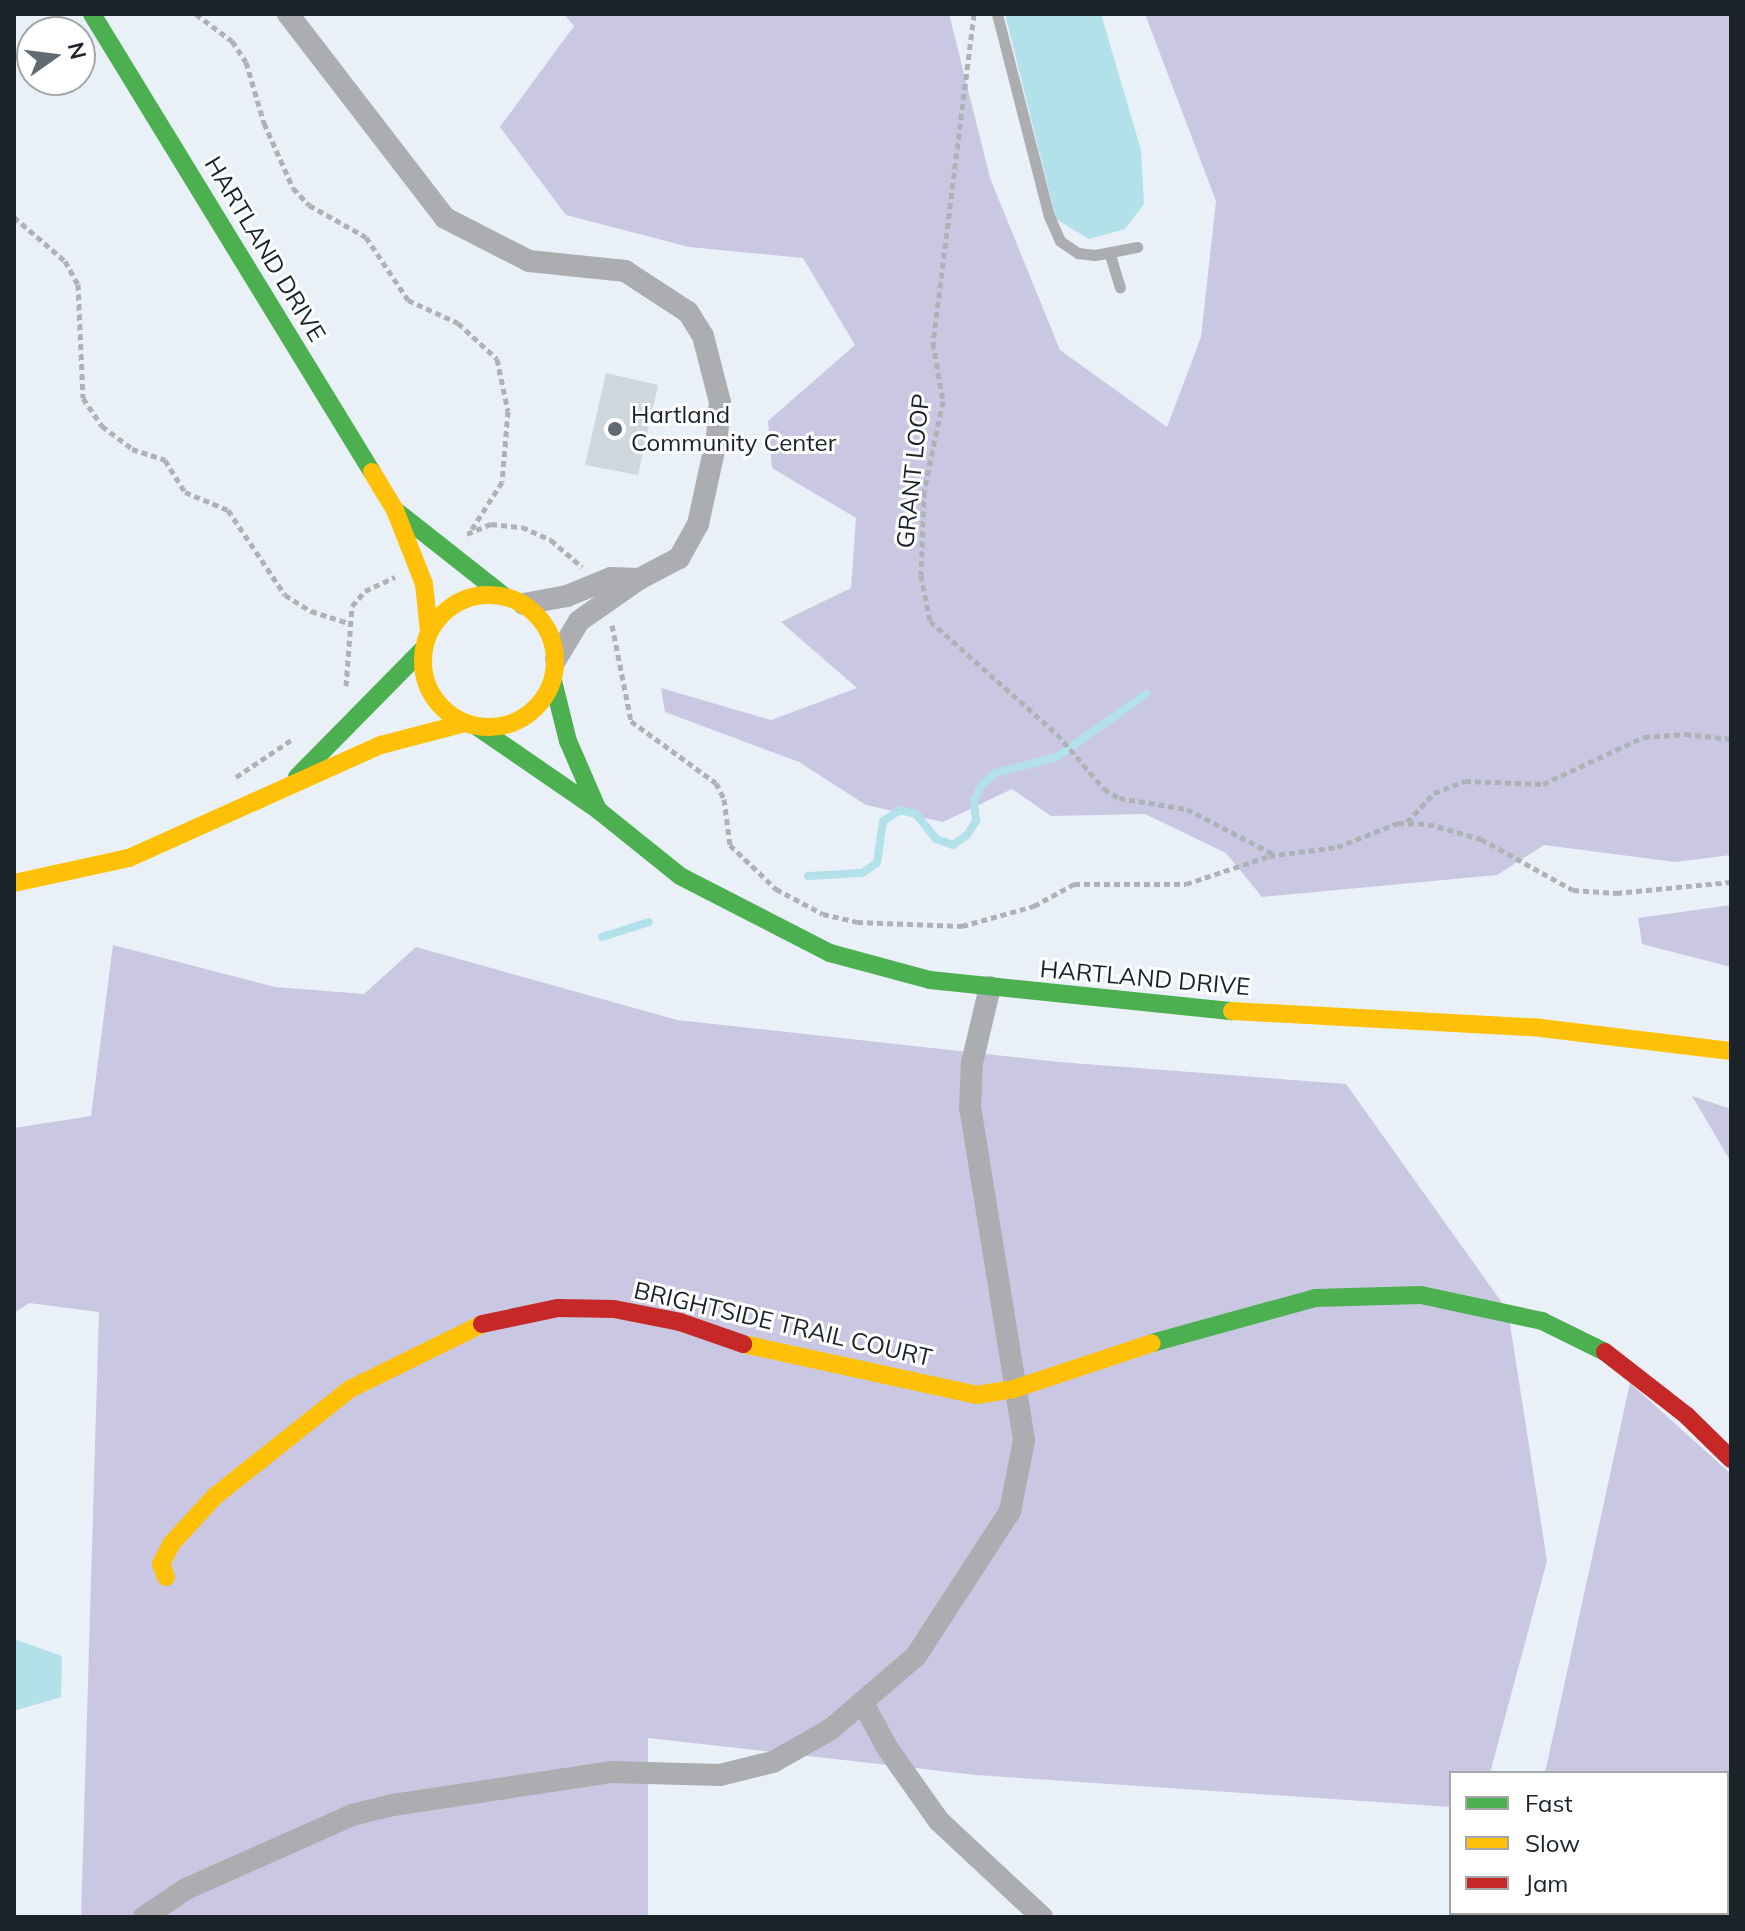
<!DOCTYPE html>
<html>
<head>
<meta charset="utf-8">
<style>
	body { margin:0 }
	#map { position:relative; width:1745px; height:1931px; overflow:hidden; background:#e9f0f8; font-family:Mulish,sans-serif }
	div>[style] { position:absolute }
	.forest>* { inset:0; background:#cac7e3 }
	.water>* { inset:0; background:#b3e1e9 }
	.stream>* { height:8px; margin:-4px; padding:0 4px; transform-origin:4px; border-radius:4px; background:#b3e1e9 }
	.building>* { inset:0; background:#ced6de }
	.path>* { height:5px; margin-top:-2.5px; transform-origin:0; background:repeating-linear-gradient(90deg,#aeb2b7 0 6px,transparent 0 10px) }
	.lane>* { height:11px; margin:-5.5px; padding:0 5.5px; transform-origin:5.5px; border-radius:5.5px; background:#abadb1 }
	.street>* { height:22px; margin:-11px; padding:0 11px; transform-origin:11px; border-radius:11px; background:#abadb1 }
	.fast>* { height:18px; margin:-9px; padding:0 9px; transform-origin:9px; border-radius:9px; background:#4caf50 }
	.slow>* { height:18px; margin:-9px; padding:0 9px; transform-origin:9px; border-radius:9px; background:#ffc107 }
	.slow>.ring { margin:-9px; padding:0; box-sizing:content-box; background:none; border:18px solid #ffc107; border-radius:50% }
	.jam>* { height:18px; margin:-9px; padding:0 9px; transform-origin:9px; border-radius:9px; background:#c62828 }
	.dots>* { width:22px; height:22px; translate:-50% -50%; box-sizing:border-box; border:4px solid #fff; border-radius:50% }
	span { translate:-50% -50%; white-space:nowrap; text-align:center; line-height:1.15; -webkit-text-stroke:6px #fff; paint-order:stroke }
	.street-label { font-size:24px; color:#1a222a }
	.poi-label { font-size:24px; color:#1a222a }
	.left { translate:0 -50%; text-align:left }
	.frame { position:absolute; inset:0; border:16px solid #1a222a; pointer-events:none }
	.legend { position:absolute; left:1449px; top:1771px; width:280px; height:144px; box-sizing:border-box; background:#fff; border:2px solid #a3a7aa; margin:0; padding:10px 14px; list-style:none; font-size:24px; color:#1a222a }
	.legend li { display:flex; align-items:center; gap:16px; height:40px }
	.legend b { width:40px; border:2px solid #a3a7aa }
	.north { position:absolute; left:16px; top:16px; width:80px; height:80px; box-sizing:border-box; background:#fff; border:2px solid #a3a7aa; border-radius:50%; rotate:76deg; font-size:22px; font-weight:700; line-height:32px; text-align:center; color:#1a222a }
	.north::after { content:''; display:block; margin:auto; width:28px; height:36px; background:#626a72; clip-path:polygon(50% 0,100% 100%,50% 72%,0 100%) }
</style>
</head>
<body>
<div id="map">
	<div class="forest">
		<i style="clip-path:polygon(564px 14px,949px 14px,990px 178px,1060px 350px,1167px 427px,1201px 337px,1216px 201px,1145px 14px,1731px 14px,1731px 855px,1675px 862px,1544px 845px,1497px 875px,1262px 897px,1226px 853px,1145px 814px,1051px 816px,1012px 789px,943px 822px,866px 805px,799px 762px,665px 712px,661px 688px,771px 720px,857px 688px,781px 622px,851px 588px,856px 518px,772px 468px,768px 421px,855px 345px,803px 258px,689px 247px,566px 215px,500px 127px,574px 26px)"></i>
		<i style="clip-path:polygon(1731px 905px,1731px 967px,1642px 944px,1638px 918px)"></i>
		<i style="clip-path:polygon(113px 945px,275px 987px,364px 994px,416px 947px,677px 1020px,1059px 1062px,1346px 1084px,1508px 1311px,1547px 1561px,1490px 1773px,1451px 1773px,1451px 1807px,976px 1775px,648px 1738px,648px 1917px,81px 1917px,99px 1312px,29px 1303px,14px 1313px,14px 1128px,91px 1116px)"></i>
		<i style="clip-path:polygon(1692px 1096px,1731px 1109px,1731px 1162px)"></i>
		<i style="clip-path:polygon(1630px 1383px,1731px 1474px,1731px 1917px,1530px 1917px,1727px 1913px,1727px 1773px,1545px 1773px)"></i>
	</div>
	<div class="water">
		<i style="clip-path:polygon(1005px 14px,1101px 14px,1141px 150px,1144px 204px,1125px 229px,1089px 239px,1056px 219px)"></i>
		<i style="clip-path:polygon(14px 1639px,62px 1656px,61px 1697px,14px 1711px)"></i>
	</div>
	<div class="stream">
		<i style="left:808px;top:876px;width:54px;rotate:-3.2deg"></i>
		<i style="left:862px;top:873px;width:18px;rotate:-34deg"></i>
		<i style="left:877px;top:863px;width:42px;rotate:-81.9deg"></i>
		<i style="left:883px;top:821px;width:20px;rotate:-33deg"></i>
		<i style="left:900px;top:810px;width:16px;rotate:14deg"></i>
		<i style="left:916px;top:814px;width:32px;rotate:51deg"></i>
		<i style="left:936px;top:839px;width:18px;rotate:19deg"></i>
		<i style="left:953px;top:845px;width:17px;rotate:-36deg"></i>
		<i style="left:967px;top:835px;width:17px;rotate:-57deg"></i>
		<i style="left:976px;top:821px;width:20px;rotate:-96deg"></i>
		<i style="left:974px;top:801px;width:17px;rotate:-65deg"></i>
		<i style="left:981px;top:786px;width:19px;rotate:-43deg"></i>
		<i style="left:995px;top:773px;width:64px;rotate:-14.5deg"></i>
		<i style="left:1057px;top:757px;width:109px;rotate:-35.3deg"></i>
		<i style="left:602px;top:937px;width:49px;rotate:-17.7deg"></i>
	</div>
	<div class="building">
		<i style="clip-path:polygon(606px 373px,658px 385px,638px 475px,585px 465px)"></i>
	</div>
	<div class="path">
		<i style="left:196px;top:14px;width:45px;rotate:36.9deg"></i>
		<i style="left:232px;top:41px;width:25px;rotate:56deg"></i>
		<i style="left:246px;top:62px;width:64px;rotate:73.6deg"></i>
		<i style="left:264px;top:123px;width:71px;rotate:66deg"></i>
		<i style="left:293px;top:188px;width:23px;rotate:47deg"></i>
		<i style="left:309px;top:205px;width:65px;rotate:29.3deg"></i>
		<i style="left:366px;top:237px;width:76px;rotate:56.3deg"></i>
		<i style="left:408px;top:300px;width:55px;rotate:24.7deg"></i>
		<i style="left:458px;top:323px;width:53px;rotate:42.7deg"></i>
		<i style="left:497px;top:359px;width:53px;rotate:78.1deg"></i>
		<i style="left:508px;top:411px;width:71px;rotate:94.8deg"></i>
		<i style="left:502px;top:482px;width:59px;rotate:122.6deg"></i>
		<i style="left:974px;top:14px;width:332px;rotate:97.1deg"></i>
		<i style="left:933px;top:343px;width:59px;rotate:80.2deg"></i>
		<i style="left:943px;top:401px;width:92px;rotate:101.9deg"></i>
		<i style="left:924px;top:491px;width:84px;rotate:92deg"></i>
		<i style="left:921px;top:575px;width:47px;rotate:78.9deg"></i>
		<i style="left:930px;top:621px;width:170px;rotate:41.7deg"></i>
		<i style="left:1057px;top:734px;width:72px;rotate:49.5deg"></i>
		<i style="left:1104px;top:789px;width:17px;rotate:31deg"></i>
		<i style="left:1119px;top:798px;width:69px;rotate:9.2deg"></i>
		<i style="left:1187px;top:809px;width:97px;rotate:27.6deg"></i>
		<i style="left:14px;top:217px;width:67px;rotate:40.8deg"></i>
		<i style="left:65px;top:261px;width:26px;rotate:61deg"></i>
		<i style="left:78px;top:284px;width:114px;rotate:87.5deg"></i>
		<i style="left:83px;top:398px;width:34px;rotate:56deg"></i>
		<i style="left:102px;top:426px;width:38px;rotate:37deg"></i>
		<i style="left:132px;top:449px;width:35px;rotate:18deg"></i>
		<i style="left:165px;top:460px;width:38px;rotate:58deg"></i>
		<i style="left:185px;top:492px;width:47px;rotate:22.7deg"></i>
		<i style="left:228px;top:510px;width:102px;rotate:56.2deg"></i>
		<i style="left:285px;top:595px;width:31px;rotate:32deg"></i>
		<i style="left:311px;top:611px;width:38px;rotate:18deg"></i>
		<i style="left:467px;top:534px;width:26px;rotate:-23deg"></i>
		<i style="left:491px;top:524px;width:31px;rotate:6deg"></i>
		<i style="left:522px;top:527px;width:32px;rotate:24deg"></i>
		<i style="left:551px;top:540px;width:41px;rotate:41.1deg"></i>
		<i style="left:612px;top:625px;width:98px;rotate:78.8deg"></i>
		<i style="left:631px;top:721px;width:105px;rotate:36.1deg"></i>
		<i style="left:716px;top:783px;width:18px;rotate:63deg"></i>
		<i style="left:724px;top:799px;width:46px;rotate:82.6deg"></i>
		<i style="left:730px;top:845px;width:64px;rotate:43.7deg"></i>
		<i style="left:776px;top:889px;width:53px;rotate:28deg"></i>
		<i style="left:823px;top:914px;width:35px;rotate:13deg"></i>
		<i style="left:857px;top:922px;width:105px;rotate:2.2deg"></i>
		<i style="left:962px;top:926px;width:75px;rotate:-15.5deg"></i>
		<i style="left:1034px;top:906px;width:46px;rotate:-28.8deg"></i>
		<i style="left:1074px;top:884px;width:112px"></i>
		<i style="left:1186px;top:884px;width:88px;rotate:-18.6deg"></i>
		<i style="left:1269px;top:856px;width:69px;rotate:-7.5deg"></i>
		<i style="left:1337px;top:847px;width:66px;rotate:-21.5deg"></i>
		<i style="left:1398px;top:823px;width:30px;rotate:2deg"></i>
		<i style="left:1428px;top:824px;width:55px;rotate:15.8deg"></i>
		<i style="left:1481px;top:839px;width:105px;rotate:29deg"></i>
		<i style="left:1573px;top:890px;width:43px;rotate:4deg"></i>
		<i style="left:1616px;top:893px;width:116px;rotate:-5.5deg"></i>
		<i style="left:346px;top:686px;width:80px;rotate:-85.7deg"></i>
		<i style="left:352px;top:606px;width:20px;rotate:-49deg"></i>
		<i style="left:365px;top:591px;width:33px;rotate:-25deg"></i>
		<i style="left:236px;top:777px;width:70px;rotate:-33.9deg"></i>
		<i style="left:1407px;top:822px;width:40px;rotate:-47deg"></i>
		<i style="left:1434px;top:793px;width:33px;rotate:-21deg"></i>
		<i style="left:1465px;top:781px;width:78px;rotate:2.2deg"></i>
		<i style="left:1543px;top:784px;width:111px;rotate:-25deg"></i>
		<i style="left:1644px;top:737px;width:41px;rotate:-4.2deg"></i>
		<i style="left:1685px;top:734px;width:46px;rotate:6.2deg"></i>
	</div>
	<div class="lane">
		<i style="left:997px;top:14px;width:209px;rotate:75.6deg"></i>
		<i style="left:1049px;top:216px;width:27px;rotate:66deg"></i>
		<i style="left:1060px;top:241px;width:22px;rotate:34deg"></i>
		<i style="left:1078px;top:253px;width:17px;rotate:7deg"></i>
		<i style="left:1095px;top:255px;width:43px;rotate:-10.8deg"></i>
		<i style="left:1110px;top:255px;width:34px;rotate:73deg"></i>
	</div>
	<div class="street">
		<i style="left:288px;top:14px;width:257px;rotate:52.4deg"></i>
		<i style="left:445px;top:218px;width:94px;rotate:27.1deg"></i>
		<i style="left:529px;top:261px;width:97px;rotate:5.9deg"></i>
		<i style="left:625px;top:271px;width:75px;rotate:33.1deg"></i>
		<i style="left:688px;top:312px;width:28px;rotate:58deg"></i>
		<i style="left:703px;top:336px;width:68px;rotate:75.6deg"></i>
		<i style="left:720px;top:402px;width:35px;rotate:95deg"></i>
		<i style="left:717px;top:437px;width:89px;rotate:102.3deg"></i>
		<i style="left:698px;top:524px;width:39px;rotate:119deg"></i>
		<i style="left:679px;top:558px;width:45px;rotate:152.3deg"></i>
		<i style="left:639px;top:579px;width:28px;rotate:-178deg"></i>
		<i style="left:611px;top:578px;width:48px;rotate:157.8deg"></i>
		<i style="left:567px;top:596px;width:44px;rotate:169.5deg"></i>
		<i style="left:556px;top:659px;width:44px;rotate:-58.8deg"></i>
		<i style="left:579px;top:621px;width:73px;rotate:-35deg"></i>
		<i style="left:863px;top:1703px;width:52px;rotate:61.5deg"></i>
		<i style="left:888px;top:1749px;width:88px;rotate:54.7deg"></i>
		<i style="left:939px;top:1821px;width:141px;rotate:43deg"></i>
		<i style="left:144px;top:1917px;width:50px;rotate:-33.7deg"></i>
		<i style="left:186px;top:1889px;width:182px;rotate:-24deg"></i>
		<i style="left:352px;top:1815px;width:42px;rotate:-13.7deg"></i>
		<i style="left:393px;top:1805px;width:220px;rotate:-8.6deg"></i>
		<i style="left:611px;top:1772px;width:109px;rotate:1.6deg"></i>
		<i style="left:720px;top:1775px;width:55px;rotate:-13.8deg"></i>
		<i style="left:773px;top:1762px;width:67px;rotate:-29.6deg"></i>
		<i style="left:831px;top:1729px;width:112px;rotate:-40.7deg"></i>
		<i style="left:916px;top:1656px;width:173px;rotate:-57deg"></i>
		<i style="left:1010px;top:1511px;width:72px;rotate:-78.8deg"></i>
		<i style="left:1024px;top:1440px;width:336px;rotate:-99.2deg"></i>
		<i style="left:970px;top:1108px;width:45px;rotate:-87.5deg"></i>
		<i style="left:972px;top:1063px;width:78px;rotate:-76.7deg"></i>
	</div>
	<div class="fast">
		<i style="left:92px;top:14px;width:537px;rotate:58.56deg"></i>
		<i style="left:395px;top:510px;width:139px;rotate:38.3deg"></i>
		<i style="left:553px;top:681px;width:62px;rotate:76deg"></i>
		<i style="left:568px;top:741px;width:75px;rotate:66.5deg"></i>
		<i style="left:476px;top:726px;width:148px;rotate:34.5deg"></i>
		<i style="left:598px;top:810px;width:105px;rotate:38.8deg"></i>
		<i style="left:680px;top:876px;width:169px;rotate:27.2deg"></i>
		<i style="left:830px;top:953px;width:104px;rotate:15.1deg"></i>
		<i style="left:930px;top:980px;width:304px;rotate:5.9deg"></i>
		<i style="left:297px;top:777px;width:181px;rotate:-45.4deg"></i>
		<i style="left:1152px;top:1343px;width:169px;rotate:-15.4deg"></i>
		<i style="left:1315px;top:1298px;width:106px;rotate:-1.6deg"></i>
		<i style="left:1421px;top:1295px;width:124px;rotate:12.1deg"></i>
		<i style="left:1542px;top:1321px;width:70px;rotate:26.2deg"></i>
	</div>
	<div class="slow">
		<i style="left:372px;top:472px;width:44px;rotate:58.8deg"></i>
		<i style="left:395px;top:510px;width:79px;rotate:68.6deg"></i>
		<i style="left:424px;top:584px;width:47px;rotate:83.9deg"></i>
		<i class="ring" style="left:423px;top:595px;width:114px;height:114px"></i>
		<i style="left:14px;top:883px;width:118px;rotate:-12.3deg"></i>
		<i style="left:129px;top:858px;width:276px;rotate:-24.2deg"></i>
		<i style="left:381px;top:745px;width:87px;rotate:-14.7deg"></i>
		<i style="left:1232px;top:1011px;width:309px;rotate:3.1deg"></i>
		<i style="left:1541px;top:1028px;width:191px;rotate:6.9deg"></i>
		<i style="left:743px;top:1344px;width:239px;rotate:12.3deg"></i>
		<i style="left:976px;top:1395px;width:38px;rotate:-9deg"></i>
		<i style="left:1014px;top:1389px;width:145px;rotate:-18.4deg"></i>
		<i style="left:166px;top:1577px;width:14px;rotate:-111deg"></i>
		<i style="left:161px;top:1564px;width:22px;rotate:-63deg"></i>
		<i style="left:171px;top:1544px;width:64px;rotate:-47.5deg"></i>
		<i style="left:214px;top:1497px;width:174px;rotate:-38.5deg"></i>
		<i style="left:350px;top:1389px;width:147px;rotate:-26.2deg"></i>
	</div>
	<div class="jam">
		<i style="left:482px;top:1324px;width:78px;rotate:-11.9deg"></i>
		<i style="left:558px;top:1308px;width:56px;rotate:1deg"></i>
		<i style="left:614px;top:1309px;width:67px;rotate:11.1deg"></i>
		<i style="left:680px;top:1322px;width:67px;rotate:19.2deg"></i>
		<i style="left:1605px;top:1352px;width:103px;rotate:37.9deg"></i>
		<i style="left:1686px;top:1415px;width:63px;rotate:44.4deg"></i>
	</div>
	<div class="dots">
		<i style="left:615px;top:429px;background:#626a72"></i>
	</div>
	<div class="street-label">
		<span style="left:265px;top:249px;rotate:59deg">HARTLAND DRIVE</span>
		<span style="left:913px;top:471px;rotate:-84deg">GRANT LOOP</span>
		<span style="left:1145px;top:978px;rotate:5deg">HARTLAND DRIVE</span>
		<span style="left:783px;top:1324px;rotate:13deg">BRIGHTSIDE TRAIL COURT</span>
	</div>
	<div class="poi-label">
		<span class="left" style="left:631px;top:429px">Hartland<br>Community Center</span>
	</div>
	<div class="frame"></div>
	<ul class="legend">
	<li><b style="height:10px;background:#4caf50"></b>Fast</li>
	<li><b style="height:10px;background:#ffc107"></b>Slow</li>
	<li><b style="height:10px;background:#c62828"></b>Jam</li>
	</ul>
	<div class="north">N</div>
</div>
</body>
</html>
